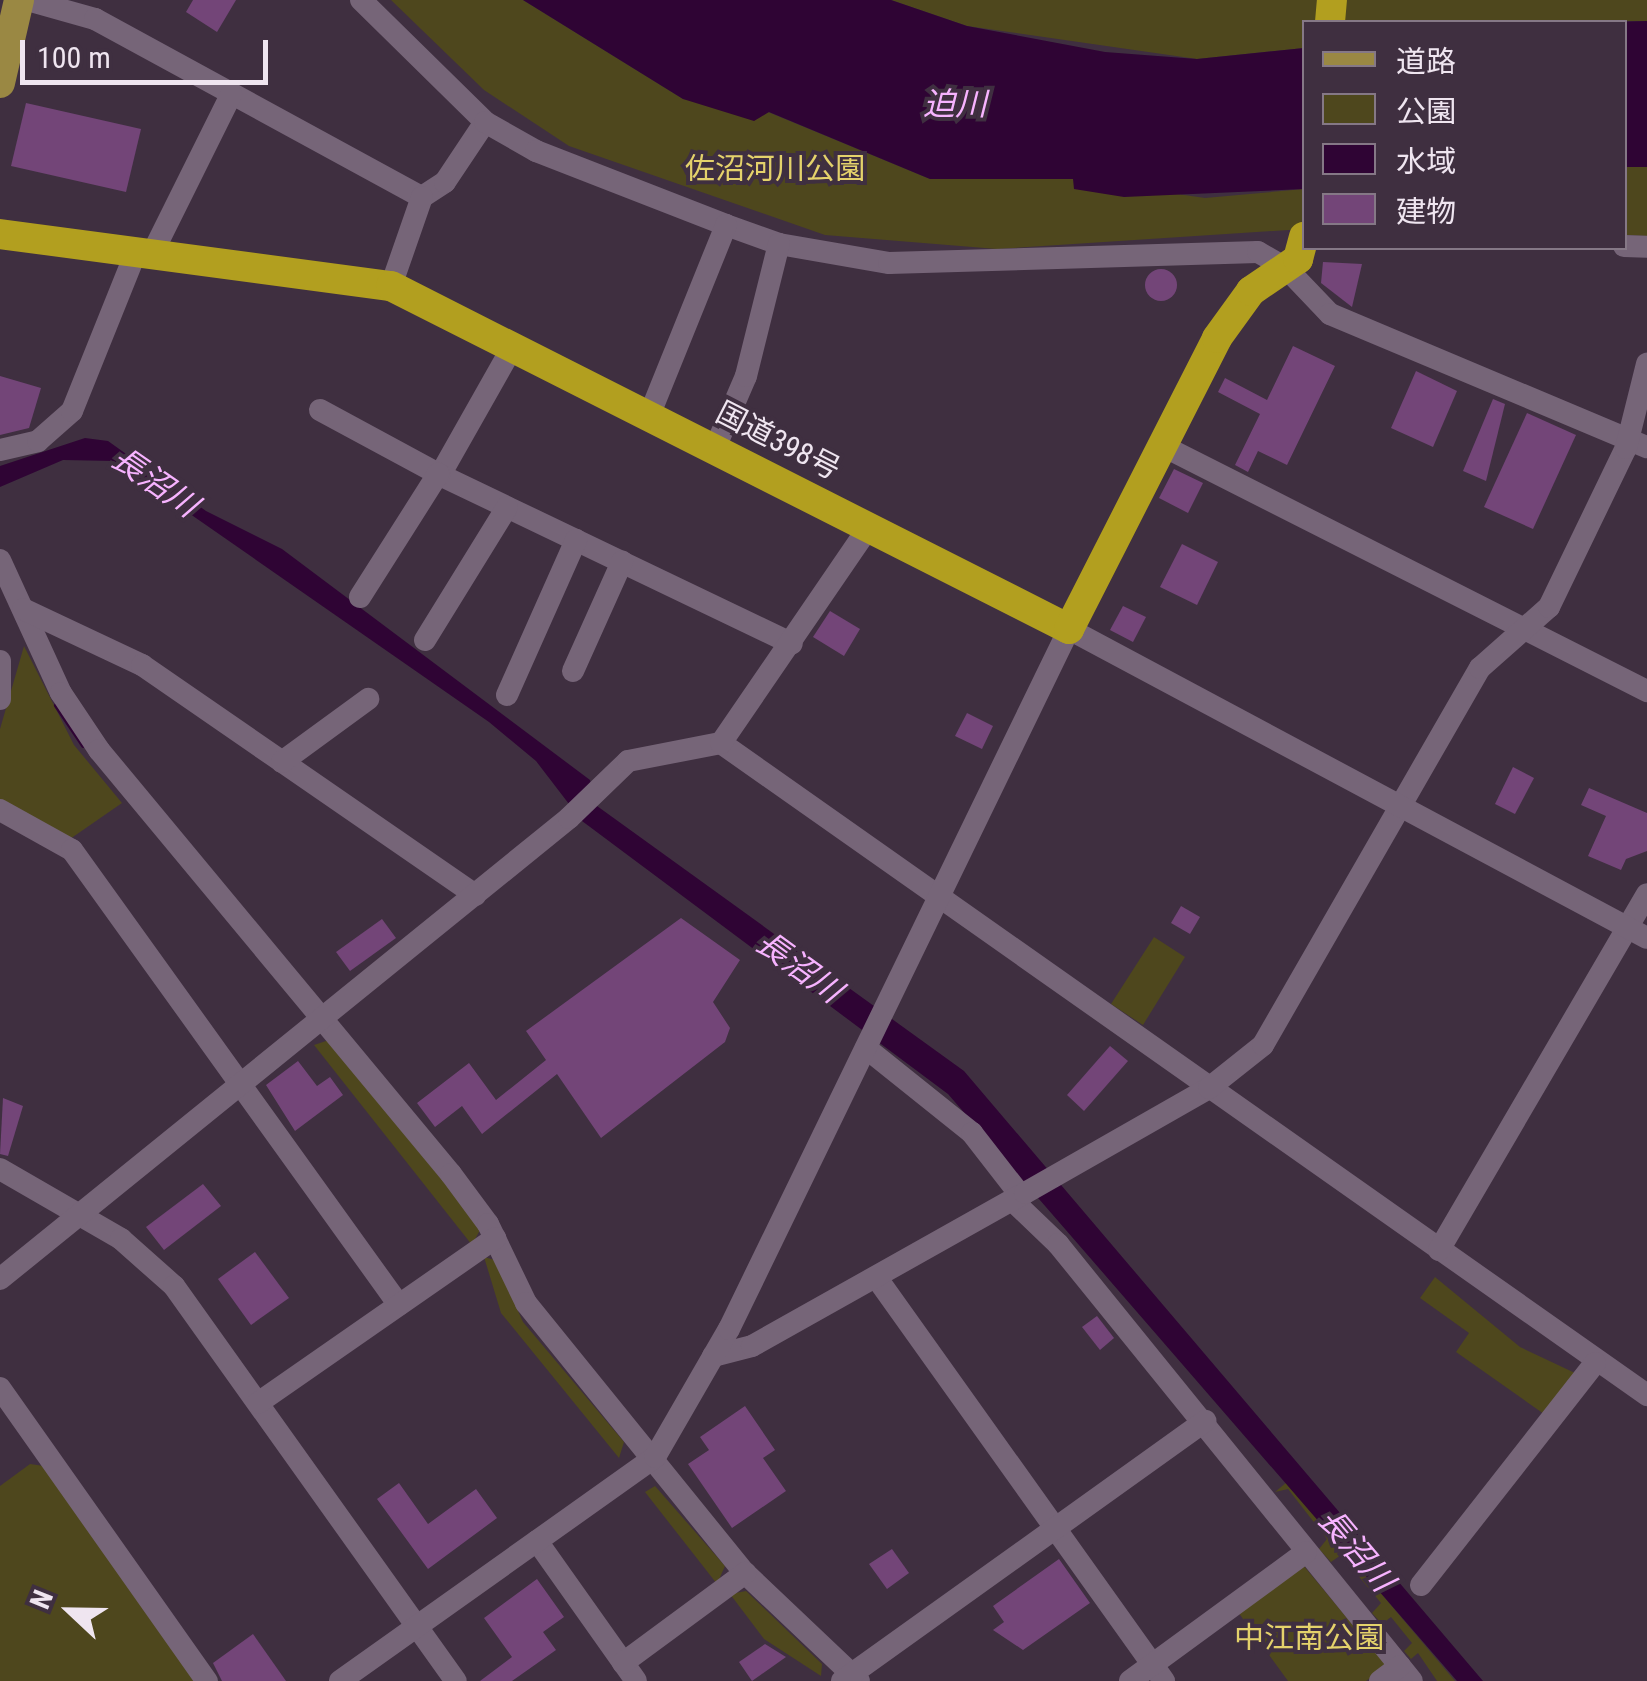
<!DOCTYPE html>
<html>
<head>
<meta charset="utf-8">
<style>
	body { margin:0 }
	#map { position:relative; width:1647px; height:1681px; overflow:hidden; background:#3f2f40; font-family:"Roboto Condensed","Noto Sans JP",sans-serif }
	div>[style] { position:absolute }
	.green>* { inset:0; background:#4e471d }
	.water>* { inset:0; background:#2f0434 }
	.stream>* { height:5px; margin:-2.5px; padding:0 2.5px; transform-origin:2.5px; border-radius:2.5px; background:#2f0434 }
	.building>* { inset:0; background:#734578 }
	.round { border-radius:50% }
	.minor>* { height:22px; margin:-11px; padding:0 11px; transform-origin:11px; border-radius:11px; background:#766578 }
	.major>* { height:30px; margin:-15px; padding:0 15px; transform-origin:15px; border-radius:15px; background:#9a8843 }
	.highway>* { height:30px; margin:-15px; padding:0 15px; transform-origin:15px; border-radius:15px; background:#b29f1f }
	span { translate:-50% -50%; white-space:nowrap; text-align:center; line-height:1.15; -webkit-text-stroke:8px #3f2f40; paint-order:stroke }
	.park-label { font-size:30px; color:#e4d26b }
	.street-label { font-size:30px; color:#efe5f0 }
	.water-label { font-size:32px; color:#f7b3ff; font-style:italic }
	.legend { position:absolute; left:1302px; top:20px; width:325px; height:230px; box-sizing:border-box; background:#3f2f40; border:2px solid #857886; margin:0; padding:12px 18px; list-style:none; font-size:30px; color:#efe5f0 }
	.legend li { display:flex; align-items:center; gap:20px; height:50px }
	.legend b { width:50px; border:2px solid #857886 }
	.north { position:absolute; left:20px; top:1561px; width:100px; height:100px; -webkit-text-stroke:8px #3f2f40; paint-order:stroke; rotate:292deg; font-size:28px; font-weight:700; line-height:40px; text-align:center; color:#efe5f0 }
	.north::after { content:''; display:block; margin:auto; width:35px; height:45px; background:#efe5f0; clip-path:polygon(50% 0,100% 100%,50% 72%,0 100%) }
	.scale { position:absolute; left:20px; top:40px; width:248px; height:45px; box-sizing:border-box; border:5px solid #efe5f0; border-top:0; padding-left:12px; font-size:30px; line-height:35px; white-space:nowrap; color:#efe5f0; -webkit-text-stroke:8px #3f2f40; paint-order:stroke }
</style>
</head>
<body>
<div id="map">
	<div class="green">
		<i style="clip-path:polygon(391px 0,523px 0,683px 99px,768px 112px,930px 179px,1074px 179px,1205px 198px,1304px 189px,1304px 229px,997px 249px,825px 235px,569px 146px,484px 90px)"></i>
		<i style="clip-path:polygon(891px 0,1647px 0,1647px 21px,1304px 22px,1304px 48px,1197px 59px,967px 26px)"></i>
		<i style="clip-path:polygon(1624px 167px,1647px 167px,1647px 236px,1625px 235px)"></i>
		<i style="clip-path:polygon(24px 646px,74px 745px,122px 803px,70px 839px,0 801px,0 729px)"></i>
		<i style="clip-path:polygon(1154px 937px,1185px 957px,1143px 1025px,1111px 1004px)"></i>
		<i style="clip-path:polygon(329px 1040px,475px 1220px,480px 1230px,472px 1245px,314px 1045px)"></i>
		<i style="clip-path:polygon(484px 1257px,495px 1260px,523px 1322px,624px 1442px,619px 1458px,501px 1313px)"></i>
		<i style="clip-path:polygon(1435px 1277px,1520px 1347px,1575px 1373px,1544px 1414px,1456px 1352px,1469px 1333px,1420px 1298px)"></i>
		<i style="clip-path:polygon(30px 1464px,44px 1466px,198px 1681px,0 1681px,0 1486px)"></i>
		<i style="clip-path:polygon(1287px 1482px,1455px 1681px,1437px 1681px,1418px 1653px,1411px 1659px,1404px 1651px,1412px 1643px,1391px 1617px,1382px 1624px,1372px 1613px,1381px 1603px,1341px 1555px,1331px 1562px,1319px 1549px,1327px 1539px,1288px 1489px,1275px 1492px)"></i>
		<i style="clip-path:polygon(655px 1486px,725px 1566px,717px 1584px,645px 1492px)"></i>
		<i style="clip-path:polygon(1303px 1565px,1387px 1666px,1366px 1681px,1288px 1681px,1238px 1612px)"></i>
		<i style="clip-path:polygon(746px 1591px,822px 1664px,821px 1676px,764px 1639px,730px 1594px)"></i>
	</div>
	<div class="water">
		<i style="clip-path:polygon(523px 0,891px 0,967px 26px,1105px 52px,1197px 59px,1304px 48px,1304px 189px,1124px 197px,1074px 189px,1073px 179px,930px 179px,769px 112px,754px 121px,683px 99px)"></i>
		<i style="clip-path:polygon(1647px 21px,1647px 167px,1625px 167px,1624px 22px,1608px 22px)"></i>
		<i style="clip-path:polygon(85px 438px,108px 441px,206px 511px,282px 549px,590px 780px,597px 806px,964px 1071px,1483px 1681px,1457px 1681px,948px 1094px,582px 821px,536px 761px,489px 722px,114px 461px,63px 460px,0 487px,0 466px)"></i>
	</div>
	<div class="stream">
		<i style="left:56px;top:705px;width:48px;rotate:56deg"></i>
	</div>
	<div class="building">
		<i style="clip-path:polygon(193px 0,236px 0,217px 32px,186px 12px)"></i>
		<i style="clip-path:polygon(26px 103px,141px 129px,126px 192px,11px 166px)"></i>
		<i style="clip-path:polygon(1323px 262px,1362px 264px,1352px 307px,1321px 283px)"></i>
		<i class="round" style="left:1145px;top:269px;width:32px;height:32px"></i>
		<i style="clip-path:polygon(1293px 346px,1335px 366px,1287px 465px,1258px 451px,1248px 472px,1235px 465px,1260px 414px,1218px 392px,1225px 378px,1267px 400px)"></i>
		<i style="clip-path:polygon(1416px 371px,1457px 391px,1433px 447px,1391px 428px)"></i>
		<i style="clip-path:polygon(0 376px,41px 388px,29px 428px,0 435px)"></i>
		<i style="clip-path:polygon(1493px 399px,1505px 404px,1486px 481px,1463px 471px)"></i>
		<i style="clip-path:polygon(1527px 413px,1576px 435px,1533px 529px,1484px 507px)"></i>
		<i style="clip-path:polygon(1174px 469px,1203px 483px,1188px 513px,1159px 498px)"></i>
		<i style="clip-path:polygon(1182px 544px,1218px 562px,1197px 605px,1160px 587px)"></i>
		<i style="clip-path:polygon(1123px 606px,1146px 617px,1133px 642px,1110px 630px)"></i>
		<i style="clip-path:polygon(830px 611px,860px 629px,844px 656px,813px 637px)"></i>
		<i style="clip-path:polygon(967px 713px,993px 726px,982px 749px,955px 736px)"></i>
		<i style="clip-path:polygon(1513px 767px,1534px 778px,1515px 814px,1495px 804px)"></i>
		<i style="clip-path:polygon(1589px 788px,1647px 813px,1647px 851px,1626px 859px,1621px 870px,1588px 856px,1606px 816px,1581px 805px)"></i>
		<i style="clip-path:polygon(1181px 906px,1200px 917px,1190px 934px,1171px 923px)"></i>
		<i style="clip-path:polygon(681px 918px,740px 960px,713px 1002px,730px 1028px,725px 1042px,601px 1138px,557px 1074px,482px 1134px,462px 1106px,435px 1127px,417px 1103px,469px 1063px,496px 1100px,546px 1060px,526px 1031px)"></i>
		<i style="clip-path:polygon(382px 919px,396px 938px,350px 971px,336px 952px)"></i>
		<i style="clip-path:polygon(1110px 1046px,1128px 1061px,1084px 1111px,1067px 1095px)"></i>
		<i style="clip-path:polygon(298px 1061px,317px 1086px,330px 1077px,343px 1095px,295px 1131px,266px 1085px)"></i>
		<i style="clip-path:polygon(3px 1098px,23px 1106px,8px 1156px,0 1154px)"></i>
		<i style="clip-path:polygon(203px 1184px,221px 1206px,164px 1250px,146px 1227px)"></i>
		<i style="clip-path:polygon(255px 1252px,289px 1298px,251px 1325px,218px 1279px)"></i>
		<i style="clip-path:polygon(1097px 1316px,1114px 1338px,1100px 1350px,1082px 1327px)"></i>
		<i style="clip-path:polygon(745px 1406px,775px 1450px,763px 1458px,786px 1491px,732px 1528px,688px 1464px,709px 1450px,700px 1437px)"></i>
		<i style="clip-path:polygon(399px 1483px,428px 1524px,476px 1489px,497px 1518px,428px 1569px,377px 1499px)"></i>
		<i style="clip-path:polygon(892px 1549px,909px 1573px,887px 1589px,869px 1564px)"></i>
		<i style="clip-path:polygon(1059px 1559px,1090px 1603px,1023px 1650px,993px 1630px,1004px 1622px,993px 1606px)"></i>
		<i style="clip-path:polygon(537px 1579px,564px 1617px,543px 1632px,556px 1650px,512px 1681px,480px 1681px,512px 1657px,484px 1618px)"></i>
		<i style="clip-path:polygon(253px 1634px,286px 1681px,222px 1681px,213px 1663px)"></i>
		<i style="clip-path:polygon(765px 1644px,786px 1657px,752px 1681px,739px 1662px)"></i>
	</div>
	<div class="minor">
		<i style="left:27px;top:0;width:71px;rotate:15.6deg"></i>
		<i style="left:95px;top:19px;width:372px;rotate:28.6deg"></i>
		<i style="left:422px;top:197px;width:27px;rotate:-33deg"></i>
		<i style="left:445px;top:182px;width:72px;rotate:-56.3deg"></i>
		<i style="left:361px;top:0;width:174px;rotate:44.5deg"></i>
		<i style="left:485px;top:122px;width:59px;rotate:29.6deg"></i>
		<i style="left:536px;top:151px;width:204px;rotate:21.3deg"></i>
		<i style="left:726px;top:225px;width:56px;rotate:19.7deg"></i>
		<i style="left:779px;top:244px;width:112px;rotate:9.8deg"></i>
		<i style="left:889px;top:263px;width:369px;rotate:-1.7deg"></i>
		<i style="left:1258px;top:252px;width:34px;rotate:30deg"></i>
		<i style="left:1287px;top:269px;width:62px;rotate:46.3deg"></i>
		<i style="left:1330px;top:314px;width:344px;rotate:22.8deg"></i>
		<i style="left:1624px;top:246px;width:23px;rotate:2deg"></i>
		<i style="left:152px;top:254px;width:178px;rotate:-63.6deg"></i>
		<i style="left:391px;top:286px;width:94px;rotate:-70.8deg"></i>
		<i style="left:513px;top:346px;width:148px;rotate:119.5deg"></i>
		<i style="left:440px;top:475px;width:390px;rotate:25.6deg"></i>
		<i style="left:320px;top:410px;width:136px;rotate:28.4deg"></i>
		<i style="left:649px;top:416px;width:206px;rotate:-68deg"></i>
		<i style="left:1161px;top:445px;width:545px;rotate:26.85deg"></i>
		<i style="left:715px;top:448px;width:78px;rotate:-66.7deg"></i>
		<i style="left:746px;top:376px;width:136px;rotate:-76deg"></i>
		<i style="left:0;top:450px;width:39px;rotate:-13deg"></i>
		<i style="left:38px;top:441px;width:45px;rotate:-41.4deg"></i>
		<i style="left:72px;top:411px;width:171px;rotate:-68.1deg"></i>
		<i style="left:0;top:560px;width:146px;rotate:65.4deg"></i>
		<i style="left:61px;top:693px;width:69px;rotate:56.3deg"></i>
		<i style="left:99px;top:750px;width:551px;rotate:50.3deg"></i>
		<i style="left:451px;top:1174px;width:62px;rotate:53.5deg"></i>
		<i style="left:488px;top:1224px;width:88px;rotate:64.3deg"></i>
		<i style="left:526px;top:1303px;width:348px;rotate:51deg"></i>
		<i style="left:745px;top:1573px;width:157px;rotate:43.5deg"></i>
		<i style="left:360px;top:597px;width:146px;rotate:-57.6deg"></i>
		<i style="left:23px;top:609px;width:132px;rotate:25.2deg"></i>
		<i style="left:142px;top:665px;width:405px;rotate:34.6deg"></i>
		<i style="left:425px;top:640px;width:156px;rotate:-58.3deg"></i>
		<i style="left:0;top:661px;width:38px;rotate:90deg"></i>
		<i style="left:573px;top:671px;width:120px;rotate:-65.8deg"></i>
		<i style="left:507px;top:695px;width:170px;rotate:-66deg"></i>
		<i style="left:721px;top:743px;width:1133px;rotate:35.15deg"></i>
		<i style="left:282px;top:762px;width:107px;rotate:-36.2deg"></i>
		<i style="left:0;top:810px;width:82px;rotate:29.1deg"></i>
		<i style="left:72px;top:850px;width:560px;rotate:54.3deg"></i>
		<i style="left:866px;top:1048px;width:136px;rotate:38.7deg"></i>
		<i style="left:972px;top:1133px;width:80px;rotate:52.1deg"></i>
		<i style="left:0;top:1169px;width:140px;rotate:30deg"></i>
		<i style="left:121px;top:1239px;width:71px;rotate:41.6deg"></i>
		<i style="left:174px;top:1286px;width:485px;rotate:54.5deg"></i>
		<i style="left:1012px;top:1200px;width:64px;rotate:43.7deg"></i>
		<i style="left:1058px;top:1244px;width:562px;rotate:50.99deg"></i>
		<i style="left:1439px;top:1250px;width:412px;rotate:-59.7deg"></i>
		<i style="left:876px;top:1277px;width:496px;rotate:54.5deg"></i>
		<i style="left:0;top:1279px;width:732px;rotate:-39.01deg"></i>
		<i style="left:569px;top:818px;width:82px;rotate:-44deg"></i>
		<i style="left:628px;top:761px;width:95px;rotate:-11deg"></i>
		<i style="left:721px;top:743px;width:262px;rotate:-55.6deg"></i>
		<i style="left:713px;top:1356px;width:40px;rotate:-14.4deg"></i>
		<i style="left:752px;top:1346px;width:313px;rotate:-29.3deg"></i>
		<i style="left:1025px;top:1193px;width:212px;rotate:-29.7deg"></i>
		<i style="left:1209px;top:1088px;width:69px;rotate:-38.5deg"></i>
		<i style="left:1263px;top:1045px;width:435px;rotate:-60.1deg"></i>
		<i style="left:1480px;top:668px;width:92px;rotate:-41.5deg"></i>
		<i style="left:1549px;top:607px;width:177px;rotate:-64.2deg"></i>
		<i style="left:1626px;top:448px;width:87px;rotate:-76deg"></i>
		<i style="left:0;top:1388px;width:359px;rotate:54.8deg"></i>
		<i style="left:258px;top:1403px;width:289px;rotate:-34.8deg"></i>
		<i style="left:537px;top:1541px;width:171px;rotate:54.7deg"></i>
		<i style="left:1421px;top:1585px;width:282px;rotate:-51.9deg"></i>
		<i style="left:623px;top:1663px;width:152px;rotate:-36.4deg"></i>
		<i style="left:340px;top:1681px;width:387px;rotate:-35.4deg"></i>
		<i style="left:655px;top:1457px;width:148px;rotate:-60deg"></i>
		<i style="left:729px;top:1329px;width:778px;rotate:-64.09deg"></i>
		<i style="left:1069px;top:629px;width:655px;rotate:28.13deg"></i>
		<i style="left:842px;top:1681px;width:447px;rotate:-35.6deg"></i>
		<i style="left:1130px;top:1681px;width:218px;rotate:-36.2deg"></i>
		<i style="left:1380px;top:1681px;width:25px;rotate:-37deg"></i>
	</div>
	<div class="major">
		<i style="left:0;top:83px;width:85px;rotate:-77.1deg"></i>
	</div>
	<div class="highway">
		<i style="left:1330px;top:22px;width:22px;rotate:-85deg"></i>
		<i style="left:0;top:234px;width:394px;rotate:7.6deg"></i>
		<i style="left:391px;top:286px;width:760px;rotate:26.83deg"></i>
		<i style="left:1069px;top:629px;width:326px;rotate:-63deg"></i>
		<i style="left:1217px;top:338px;width:58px;rotate:-54.1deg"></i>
		<i style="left:1251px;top:291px;width:57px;rotate:-34.2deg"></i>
		<i style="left:1298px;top:259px;width:23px;rotate:-75deg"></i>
	</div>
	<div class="park-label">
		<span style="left:775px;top:169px">佐沼河川公園</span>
		<span style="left:1309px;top:1638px">中江南公園</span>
	</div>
	<div class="street-label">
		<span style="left:778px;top:441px;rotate:27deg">国道398号</span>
	</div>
	<div class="water-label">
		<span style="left:955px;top:104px">迫川</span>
		<span style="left:155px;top:482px;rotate:35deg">長沼川</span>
		<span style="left:799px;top:967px;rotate:36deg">長沼川</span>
		<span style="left:1356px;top:1550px;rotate:50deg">長沼川</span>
	</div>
	<ul class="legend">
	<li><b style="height:12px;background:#9a8843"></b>道路</li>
	<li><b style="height:28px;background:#4e471d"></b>公園</li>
	<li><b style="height:28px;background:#2f0434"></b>水域</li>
	<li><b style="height:28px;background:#734578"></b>建物</li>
	</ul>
	<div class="north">N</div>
	<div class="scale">100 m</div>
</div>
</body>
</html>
